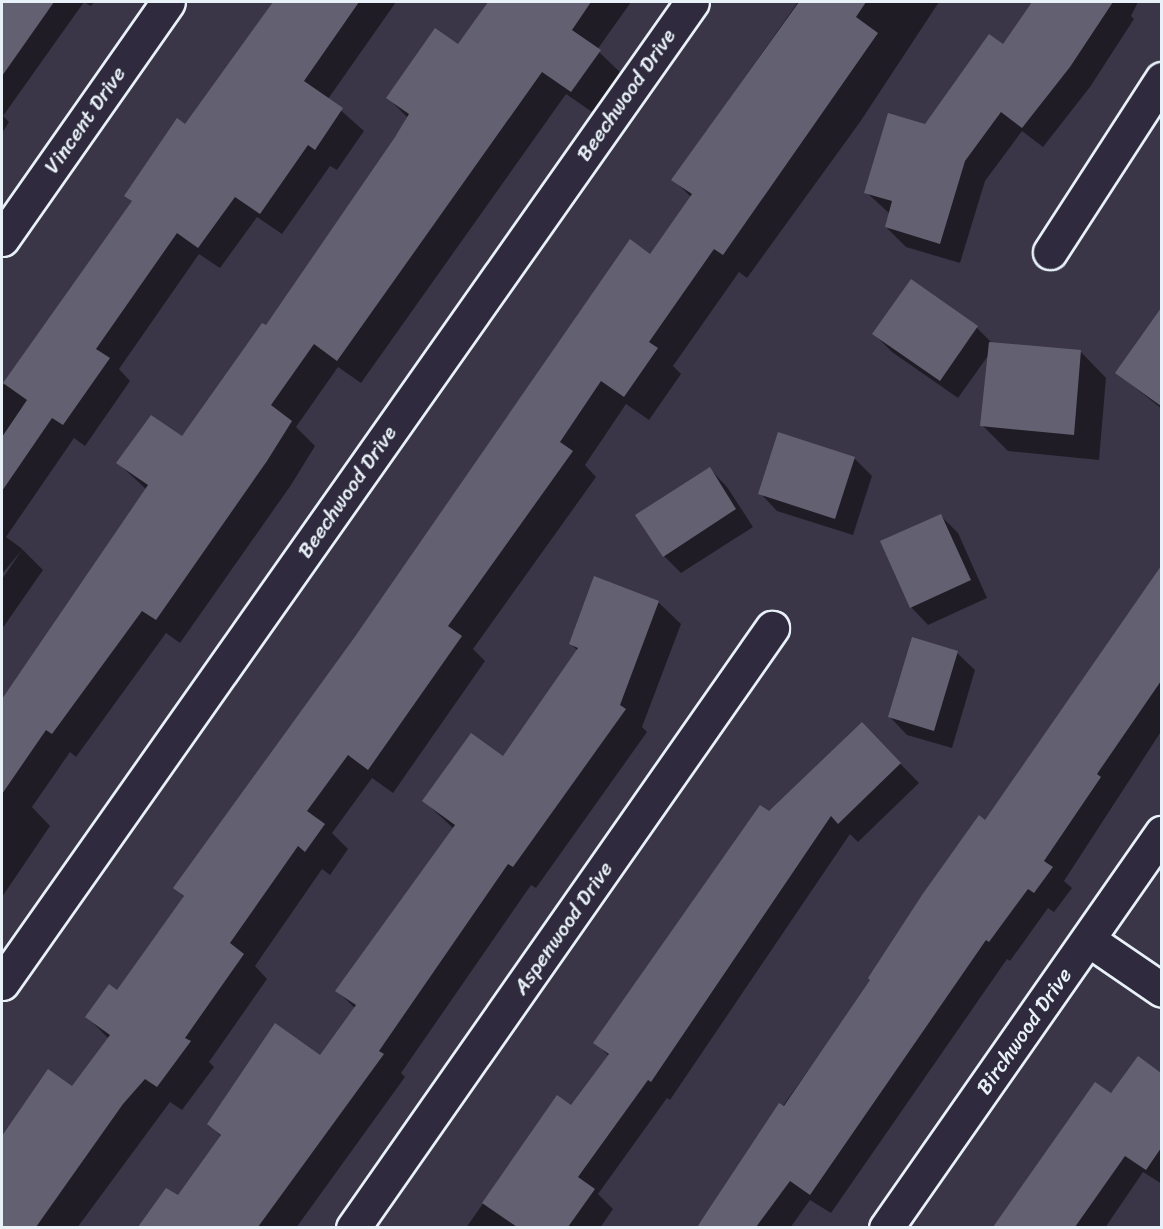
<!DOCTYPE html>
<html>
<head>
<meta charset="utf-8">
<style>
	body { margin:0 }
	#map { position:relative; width:1163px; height:1229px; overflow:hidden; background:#3a3648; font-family:Sriracha,sans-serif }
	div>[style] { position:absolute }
	.shadow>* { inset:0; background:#0007 }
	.building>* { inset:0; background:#636171 }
	.roads { filter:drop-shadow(2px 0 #e8f1f8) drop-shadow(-2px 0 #e8f1f8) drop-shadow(0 2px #e8f1f8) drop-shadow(0 -2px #e8f1f8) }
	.street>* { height:33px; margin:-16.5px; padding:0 16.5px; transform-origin:16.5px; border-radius:16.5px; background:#2f2a3d }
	span { translate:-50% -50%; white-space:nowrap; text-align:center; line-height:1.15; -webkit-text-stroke:4.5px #2f2a3d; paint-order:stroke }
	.street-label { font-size:21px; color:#e8f1f8 }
	.frame { position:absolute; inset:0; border:3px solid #e8f1f8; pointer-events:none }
</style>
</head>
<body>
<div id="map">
	<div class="shadow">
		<i style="clip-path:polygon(2px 2px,84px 2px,3px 116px,9px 122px,2px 133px)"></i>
		<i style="clip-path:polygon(84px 2px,94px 2px,91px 6px)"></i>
		<i style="clip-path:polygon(274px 2px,396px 2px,328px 99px,364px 131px,337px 170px,330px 166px,282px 234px,257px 217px,220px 268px,199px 254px,119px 369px,130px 381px,85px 446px,74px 438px,6px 537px,21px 548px,43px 570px,2px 629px,2px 579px,22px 550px,2px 574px,2px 387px,133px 202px,126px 195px,186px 126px)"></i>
		<i style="clip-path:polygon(488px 2px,631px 2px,597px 50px,623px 75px,595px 114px,566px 94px,361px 383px,338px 367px,296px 427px,315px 446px,291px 485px,180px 643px,166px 633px,76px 757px,70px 752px,32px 807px,50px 826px,2px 897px,2px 700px,147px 490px,118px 463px,182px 439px,266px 327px,408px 118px,388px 98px,458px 46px)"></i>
		<i style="clip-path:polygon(798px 2px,939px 2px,860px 122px,747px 278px,739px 272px,673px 366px,681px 374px,649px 420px,626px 404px,585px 465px,596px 477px,473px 649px,485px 661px,393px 793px,372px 778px,332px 833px,348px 849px,330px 875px,322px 869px,255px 966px,267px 979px,209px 1062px,214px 1067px,182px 1110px,170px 1102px,77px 1228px,2px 1228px,2px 1139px,48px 1071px,73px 1088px,109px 1039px,87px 1017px,117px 992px,184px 897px,175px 888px,651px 256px,691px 197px,673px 179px)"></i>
		<i style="clip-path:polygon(1034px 2px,1138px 2px,1131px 16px,1134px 19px,1090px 87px,1043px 147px,1022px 131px,985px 181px,960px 263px,906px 247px,886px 227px,890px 214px,866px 192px,1004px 47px)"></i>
		<i style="clip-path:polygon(911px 282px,977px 328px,993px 344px,1081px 352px,1106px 378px,1099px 460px,1008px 451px,982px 425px,990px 353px,958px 398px,892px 352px,874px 334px)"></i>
		<i style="clip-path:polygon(1162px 311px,1162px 409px,1117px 373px)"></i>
		<i style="clip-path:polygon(779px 434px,855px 459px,872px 476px,853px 535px,777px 511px,760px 493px)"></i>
		<i style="clip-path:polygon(710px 469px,727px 487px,753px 527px,681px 573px,664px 556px)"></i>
		<i style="clip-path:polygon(941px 516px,958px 533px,987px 598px,928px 625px,911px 607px)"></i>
		<i style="clip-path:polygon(1162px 565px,1162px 730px,1064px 881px,1072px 888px,1054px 912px,1048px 908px,1010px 961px,1007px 959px,831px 1213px,810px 1200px,790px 1228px,696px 1228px,985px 822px)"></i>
		<i style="clip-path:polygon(658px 602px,681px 624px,642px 727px,647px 732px,536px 888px,531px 885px,401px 1073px,405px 1077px,296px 1228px,140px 1228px,167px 1190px,178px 1197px,222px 1137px,209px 1124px,320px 1058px,356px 1009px,337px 991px,454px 829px,424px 801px,504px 758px,578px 651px,571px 644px)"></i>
		<i style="clip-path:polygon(957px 653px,975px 670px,952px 748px,907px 735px,890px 717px)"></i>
		<i style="clip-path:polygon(880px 743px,919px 783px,858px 842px,850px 834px,670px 1100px,667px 1098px,598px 1194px,613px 1209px,600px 1228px,466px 1228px,557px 1097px,572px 1108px,609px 1056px,595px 1042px,769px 813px)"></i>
		<i style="clip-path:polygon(1138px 1058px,1162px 1074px,1162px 1184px,1143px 1172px,1105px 1228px,993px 1228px,1096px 1084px,1111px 1095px)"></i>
	</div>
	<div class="building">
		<i style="clip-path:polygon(2px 2px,54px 2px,2px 76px)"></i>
		<i style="clip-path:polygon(273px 2px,359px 2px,304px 81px,343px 108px,315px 150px,308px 145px,260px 214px,235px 197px,198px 248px,177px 233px,96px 349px,110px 358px,63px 425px,52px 418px,2px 491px,2px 437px,27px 400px,3px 383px,132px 201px,124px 196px,177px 118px,185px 124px)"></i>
		<i style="clip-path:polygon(488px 2px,591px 2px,572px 30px,601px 50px,571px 92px,542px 72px,337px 361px,314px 344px,271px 405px,292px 421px,267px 461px,156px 620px,142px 611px,52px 734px,46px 730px,2px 794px,2px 699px,148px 485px,116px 463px,151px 415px,182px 436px,262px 323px,266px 325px,395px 137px,409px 114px,386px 98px,435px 28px,458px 44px)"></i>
		<i style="clip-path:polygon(799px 2px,866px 2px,856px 17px,878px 33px,723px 255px,714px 249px,649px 342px,658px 348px,624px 397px,601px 381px,560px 442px,573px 451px,448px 626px,462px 636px,368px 770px,348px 755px,307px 811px,325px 824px,305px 852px,298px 846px,230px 943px,244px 954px,185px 1038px,191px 1041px,157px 1087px,145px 1079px,123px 1104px,36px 1227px,2px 1227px,2px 1136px,48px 1069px,72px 1086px,110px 1035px,85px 1017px,109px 984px,117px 990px,184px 896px,173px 888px,354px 638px,630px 239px,650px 254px,692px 194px,671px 180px)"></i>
		<i style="clip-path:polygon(1032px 2px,1113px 2px,1070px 67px,1022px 128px,1001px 112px,965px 161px,940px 244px,885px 227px,892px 201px,864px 193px,888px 113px,925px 124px,989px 34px,1003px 44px)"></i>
		<i style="clip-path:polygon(911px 279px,978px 326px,940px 381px,872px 334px)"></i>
		<i style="clip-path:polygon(1161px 308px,1161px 406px,1115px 373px)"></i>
		<i style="clip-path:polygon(989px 342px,1081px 350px,1074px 435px,980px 426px)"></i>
		<i style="clip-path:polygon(778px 432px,855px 457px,835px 519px,758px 494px)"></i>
		<i style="clip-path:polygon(710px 467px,736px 509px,663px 557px,635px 515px)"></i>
		<i style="clip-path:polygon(941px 514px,971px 580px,910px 608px,880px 541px)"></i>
		<i style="clip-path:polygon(1161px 566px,1161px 681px,1097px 774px,1101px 777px,1044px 861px,1053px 867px,1034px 893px,1028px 889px,989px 942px,986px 940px,810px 1195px,790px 1181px,756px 1227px,697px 1227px,779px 1103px,784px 1106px,870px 980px,868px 978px,922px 895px,979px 815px,985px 820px)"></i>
		<i style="clip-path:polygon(594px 576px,659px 601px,620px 705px,626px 709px,513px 867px,508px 864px,379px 1051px,384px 1054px,258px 1227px,138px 1227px,166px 1188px,178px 1195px,221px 1135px,207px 1124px,275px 1023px,320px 1055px,356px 1005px,335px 991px,455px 825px,422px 801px,471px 733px,503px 756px,578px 648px,569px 644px)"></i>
		<i style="clip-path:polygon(912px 637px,958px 651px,934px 731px,888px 717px)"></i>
		<i style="clip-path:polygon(862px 722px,901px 763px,838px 824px,831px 816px,651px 1082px,648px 1080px,578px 1177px,595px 1189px,568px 1227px,517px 1227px,482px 1203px,557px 1095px,571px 1105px,609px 1054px,593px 1043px,760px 805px,769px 811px)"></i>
		<i style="clip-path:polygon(1138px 1056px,1161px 1073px,1161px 1148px,1146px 1170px,1125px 1156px,1075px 1227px,993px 1227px,1095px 1082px,1111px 1093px)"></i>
	</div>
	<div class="roads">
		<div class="street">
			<i style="left:2px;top:239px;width:289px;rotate:-55deg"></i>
			<i style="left:1050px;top:252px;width:206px;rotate:-57.1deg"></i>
			<i style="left:1089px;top:940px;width:88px;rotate:34.4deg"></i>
			<i style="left:2px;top:983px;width:1199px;rotate:-54.88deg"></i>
			<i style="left:353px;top:1228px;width:732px;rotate:-55.07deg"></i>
			<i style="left:886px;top:1228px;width:482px;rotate:-55.1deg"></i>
		</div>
	</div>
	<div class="street-label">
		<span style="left:626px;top:95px;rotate:-55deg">Beechwood Drive</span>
		<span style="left:85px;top:120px;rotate:-55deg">Vincent Drive</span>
		<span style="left:347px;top:492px;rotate:-55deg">Beechwood Drive</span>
		<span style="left:563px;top:928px;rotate:-55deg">Aspenwood Drive</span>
		<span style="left:1024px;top:1031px;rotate:-55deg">Birchwood Drive</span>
	</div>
	<div class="frame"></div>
</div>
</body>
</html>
